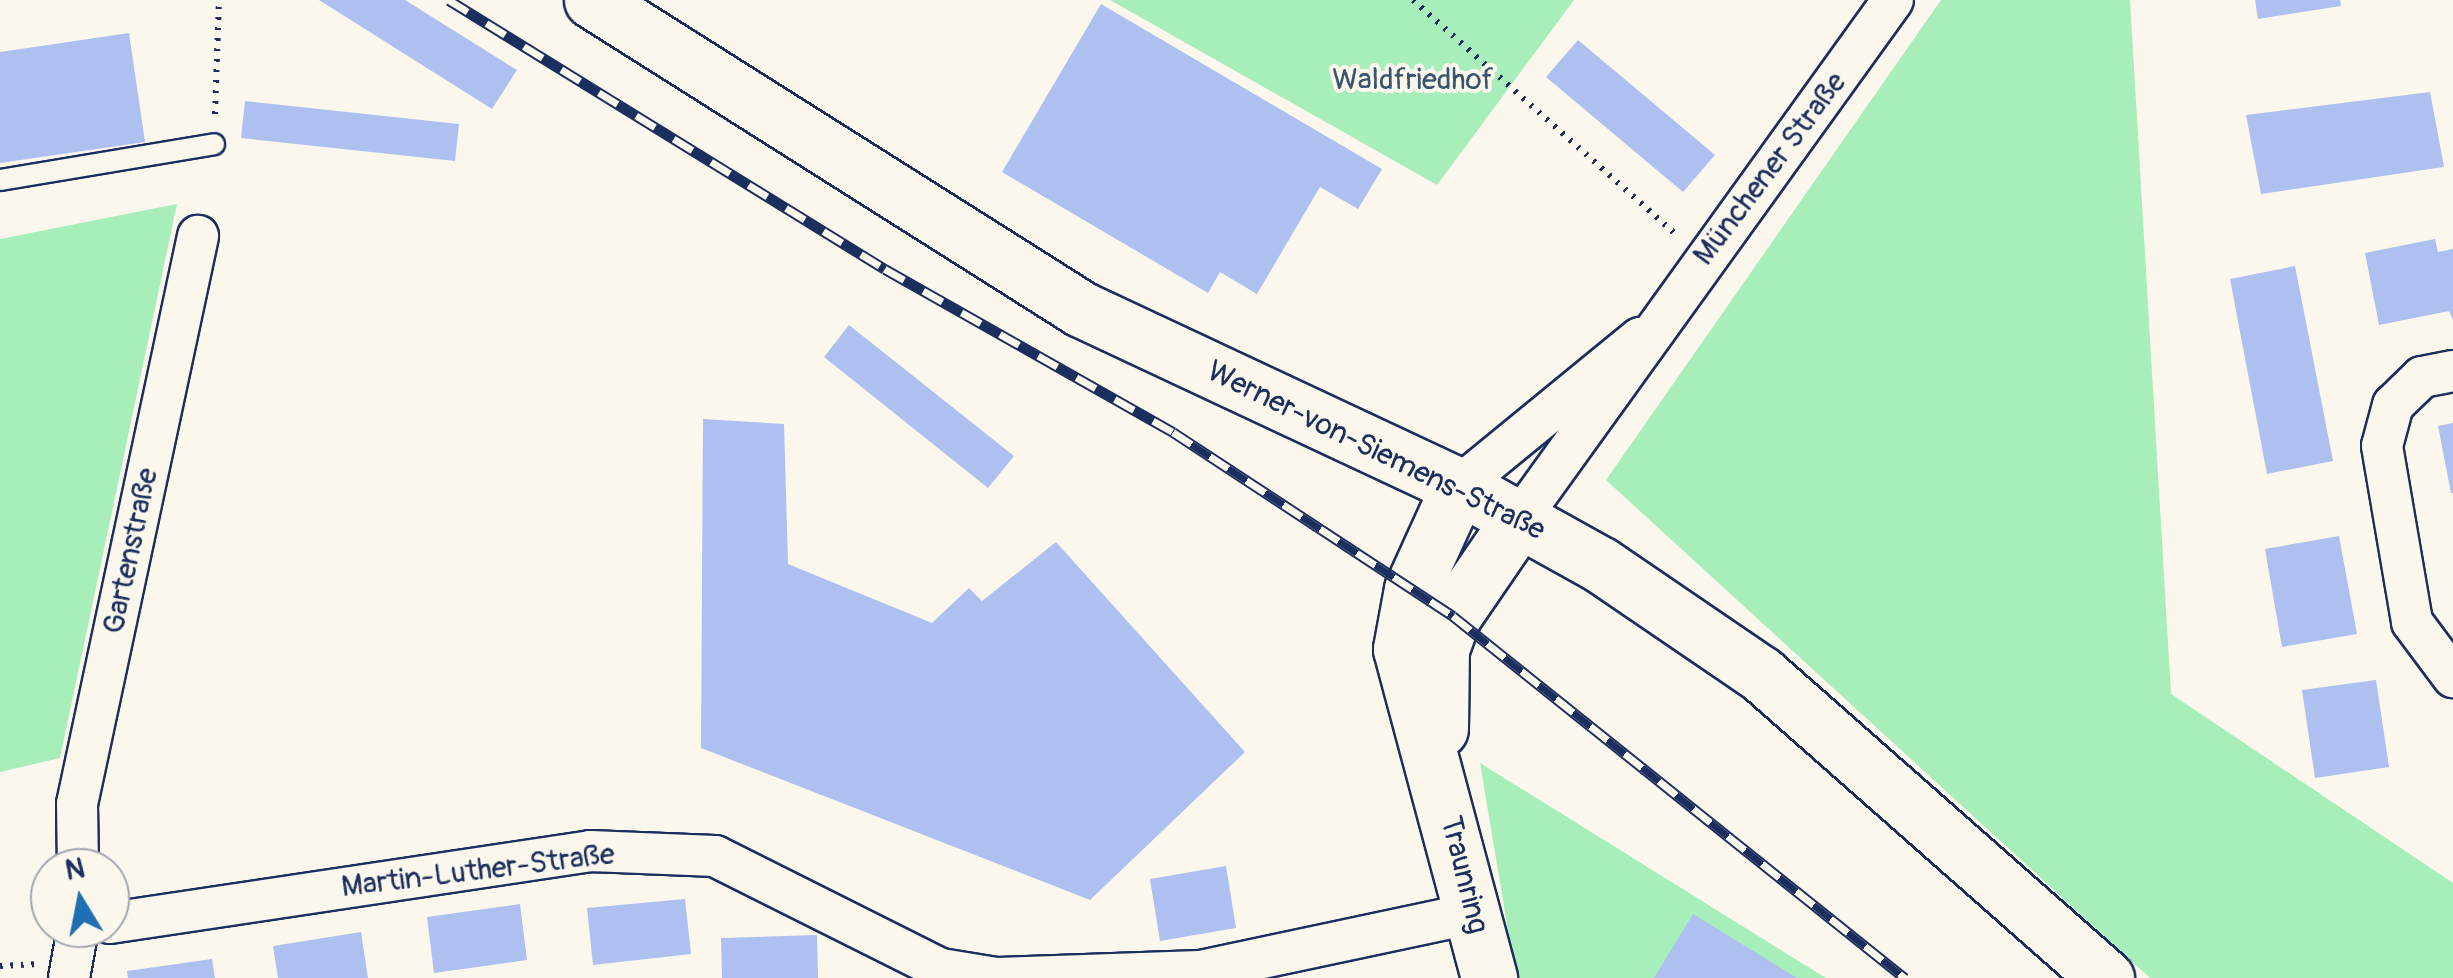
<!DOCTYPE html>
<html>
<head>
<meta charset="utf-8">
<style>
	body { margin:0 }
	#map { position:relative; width:2453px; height:978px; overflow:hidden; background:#fbf7ec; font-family:Pangolin,sans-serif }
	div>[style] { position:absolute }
	.green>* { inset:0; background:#a8eebb }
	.building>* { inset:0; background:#adc0ef }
	.path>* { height:6px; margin-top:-3px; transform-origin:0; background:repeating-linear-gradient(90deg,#1b2f5e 0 2.5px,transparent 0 10.5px) }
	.roads { filter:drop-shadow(2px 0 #1b2f5e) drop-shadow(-2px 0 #1b2f5e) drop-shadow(0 2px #1b2f5e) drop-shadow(0 -2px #1b2f5e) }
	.lane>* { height:20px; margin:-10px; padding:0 10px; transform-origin:10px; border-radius:10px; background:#fbf7ec }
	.street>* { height:40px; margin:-20px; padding:0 20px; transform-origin:20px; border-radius:20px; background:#fbf7ec }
	.secondary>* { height:55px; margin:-27.5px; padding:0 27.5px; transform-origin:27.5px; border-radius:27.5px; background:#fbf7ec }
	.rail>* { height:11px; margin-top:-5.5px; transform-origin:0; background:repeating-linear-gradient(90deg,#fbf7ec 0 22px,#1b2f5e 0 44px); box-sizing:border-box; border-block:2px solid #1b2f5e }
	span { translate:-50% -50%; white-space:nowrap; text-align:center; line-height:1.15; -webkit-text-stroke:8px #fbf7ec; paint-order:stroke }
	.park-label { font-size:30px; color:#375571 }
	.street-label { font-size:30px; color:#1b2f5e }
	.north { position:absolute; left:30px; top:848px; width:100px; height:100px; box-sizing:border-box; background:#fbf7ec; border:2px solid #a1a7b3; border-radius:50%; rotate:350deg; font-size:28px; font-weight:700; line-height:40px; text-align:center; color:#1b2f5e }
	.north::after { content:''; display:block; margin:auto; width:35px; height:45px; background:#1f6fb2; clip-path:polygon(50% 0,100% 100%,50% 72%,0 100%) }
</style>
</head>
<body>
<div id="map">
	<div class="green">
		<i style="clip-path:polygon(1110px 0,1574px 0,1437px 185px)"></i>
		<i style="clip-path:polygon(1941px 0,2130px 0,2171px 694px,2453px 883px,2453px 978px,2150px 978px,1606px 480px)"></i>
		<i style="clip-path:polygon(177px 204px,60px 758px,0 772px,0 239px)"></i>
		<i style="clip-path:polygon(1480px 763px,1826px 978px,1516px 978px)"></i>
	</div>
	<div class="building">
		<i style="clip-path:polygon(319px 0,405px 0,517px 70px,492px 109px)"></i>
		<i style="clip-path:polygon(2255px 0,2340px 0,2341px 6px,2258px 19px)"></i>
		<i style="clip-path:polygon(1101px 4px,1382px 169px,1358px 209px,1320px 187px,1257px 294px,1220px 272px,1208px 293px,1002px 172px)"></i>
		<i style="clip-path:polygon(129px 33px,145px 142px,0 163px,0 52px)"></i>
		<i style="clip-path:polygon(1578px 40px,1715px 155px,1683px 192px,1546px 77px)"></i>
		<i style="clip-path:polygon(2430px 92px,2444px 167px,2261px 194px,2246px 115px)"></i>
		<i style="clip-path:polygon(245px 101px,459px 124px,455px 161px,241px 138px)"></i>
		<i style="clip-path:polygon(2435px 239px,2438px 252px,2453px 249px,2453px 320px,2449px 311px,2379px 325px,2365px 253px)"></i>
		<i style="clip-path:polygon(2295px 266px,2333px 461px,2267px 474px,2230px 279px)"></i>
		<i style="clip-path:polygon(849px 325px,1014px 456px,988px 488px,824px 357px)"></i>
		<i style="clip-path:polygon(703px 419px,784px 424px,788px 564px,932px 623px,969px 588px,982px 601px,1056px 542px,1245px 752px,1090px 900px,701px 748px)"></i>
		<i style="clip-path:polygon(2453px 423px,2453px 493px,2451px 493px,2438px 426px)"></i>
		<i style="clip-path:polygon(2339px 536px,2357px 634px,2282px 647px,2265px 549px)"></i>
		<i style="clip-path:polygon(2376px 680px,2389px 767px,2315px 778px,2302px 690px)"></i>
		<i style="clip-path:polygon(1226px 866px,1236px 928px,1160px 941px,1150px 879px)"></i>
		<i style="clip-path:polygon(685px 899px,691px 954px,593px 965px,587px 908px)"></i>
		<i style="clip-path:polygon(520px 904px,527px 960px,434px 973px,427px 917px)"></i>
		<i style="clip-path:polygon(1693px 914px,1797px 978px,1654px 978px)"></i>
		<i style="clip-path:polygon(361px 932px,368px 978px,278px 978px,273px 946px)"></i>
		<i style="clip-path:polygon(817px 935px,818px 978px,722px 978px,721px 938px)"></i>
		<i style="clip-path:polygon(212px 959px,215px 978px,128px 978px,127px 971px)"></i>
	</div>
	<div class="path">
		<i style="left:1413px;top:0;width:352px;rotate:41.7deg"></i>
		<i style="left:215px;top:114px;width:114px;rotate:-88deg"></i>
		<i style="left:0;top:966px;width:34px;rotate:-3deg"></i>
	</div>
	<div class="roads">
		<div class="lane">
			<i style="left:0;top:180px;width:217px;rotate:-9.5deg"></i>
		</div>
		<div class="street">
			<i style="left:2453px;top:371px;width:32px;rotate:169deg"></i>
			<i style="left:2422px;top:377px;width:40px;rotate:136deg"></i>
			<i style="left:2393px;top:405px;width:42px;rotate:105deg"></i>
			<i style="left:2382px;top:446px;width:179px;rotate:80.3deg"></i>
			<i style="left:2412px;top:622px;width:69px;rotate:53.3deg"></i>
			<i style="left:1459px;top:486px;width:234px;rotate:-39.3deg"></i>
			<i style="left:1520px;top:518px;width:638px;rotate:-54.24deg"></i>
			<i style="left:78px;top:868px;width:64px;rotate:-90.9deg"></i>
			<i style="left:77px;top:804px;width:581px;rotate:-77.97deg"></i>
			<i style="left:110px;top:923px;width:485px;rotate:-8.5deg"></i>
			<i style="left:590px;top:851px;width:125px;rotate:2.3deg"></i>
			<i style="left:715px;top:856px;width:253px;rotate:26.6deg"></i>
			<i style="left:941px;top:969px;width:56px;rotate:9.3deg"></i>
			<i style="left:996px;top:978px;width:205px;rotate:-2deg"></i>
			<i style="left:1201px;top:971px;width:279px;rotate:-12deg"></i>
			<i style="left:69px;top:978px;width:51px;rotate:-79.8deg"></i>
		</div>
		<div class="secondary">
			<i style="left:592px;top:0;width:578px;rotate:32.29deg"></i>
			<i style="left:1081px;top:309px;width:417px;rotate:25.1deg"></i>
			<i style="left:1459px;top:486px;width:162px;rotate:29.1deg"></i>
			<i style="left:1601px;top:565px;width:194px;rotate:34.3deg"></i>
			<i style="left:1761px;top:674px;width:460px;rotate:41.4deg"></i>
			<i style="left:1459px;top:486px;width:113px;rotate:114.5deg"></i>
			<i style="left:1412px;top:589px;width:61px;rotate:100.4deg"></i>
			<i style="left:1401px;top:649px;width:341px;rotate:75deg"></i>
			<i style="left:1440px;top:729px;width:80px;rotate:-89.3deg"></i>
			<i style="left:1441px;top:649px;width:35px;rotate:-70deg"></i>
			<i style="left:1453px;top:616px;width:119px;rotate:-55.6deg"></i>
		</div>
	</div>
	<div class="rail">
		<i style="left:449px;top:0;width:512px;rotate:31.67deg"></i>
		<i style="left:885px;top:269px;width:331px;rotate:29.5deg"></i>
		<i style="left:1173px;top:432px;width:335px;rotate:33.3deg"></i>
		<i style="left:1453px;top:616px;width:579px;rotate:38.69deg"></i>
	</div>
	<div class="park-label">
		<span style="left:1413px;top:80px">Waldfriedhof</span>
	</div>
	<div class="street-label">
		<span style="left:1770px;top:169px;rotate:-53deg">Münchener Straße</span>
		<span style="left:1376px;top:451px;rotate:26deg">Werner-von-Siemens-Straße</span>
		<span style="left:131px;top:551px;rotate:-78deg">Gartenstraße</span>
		<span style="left:478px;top:871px;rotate:-7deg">Martin-Luther-Straße</span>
		<span style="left:1464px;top:875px;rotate:76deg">Traunring</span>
	</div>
	<div class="north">N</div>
</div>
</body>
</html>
